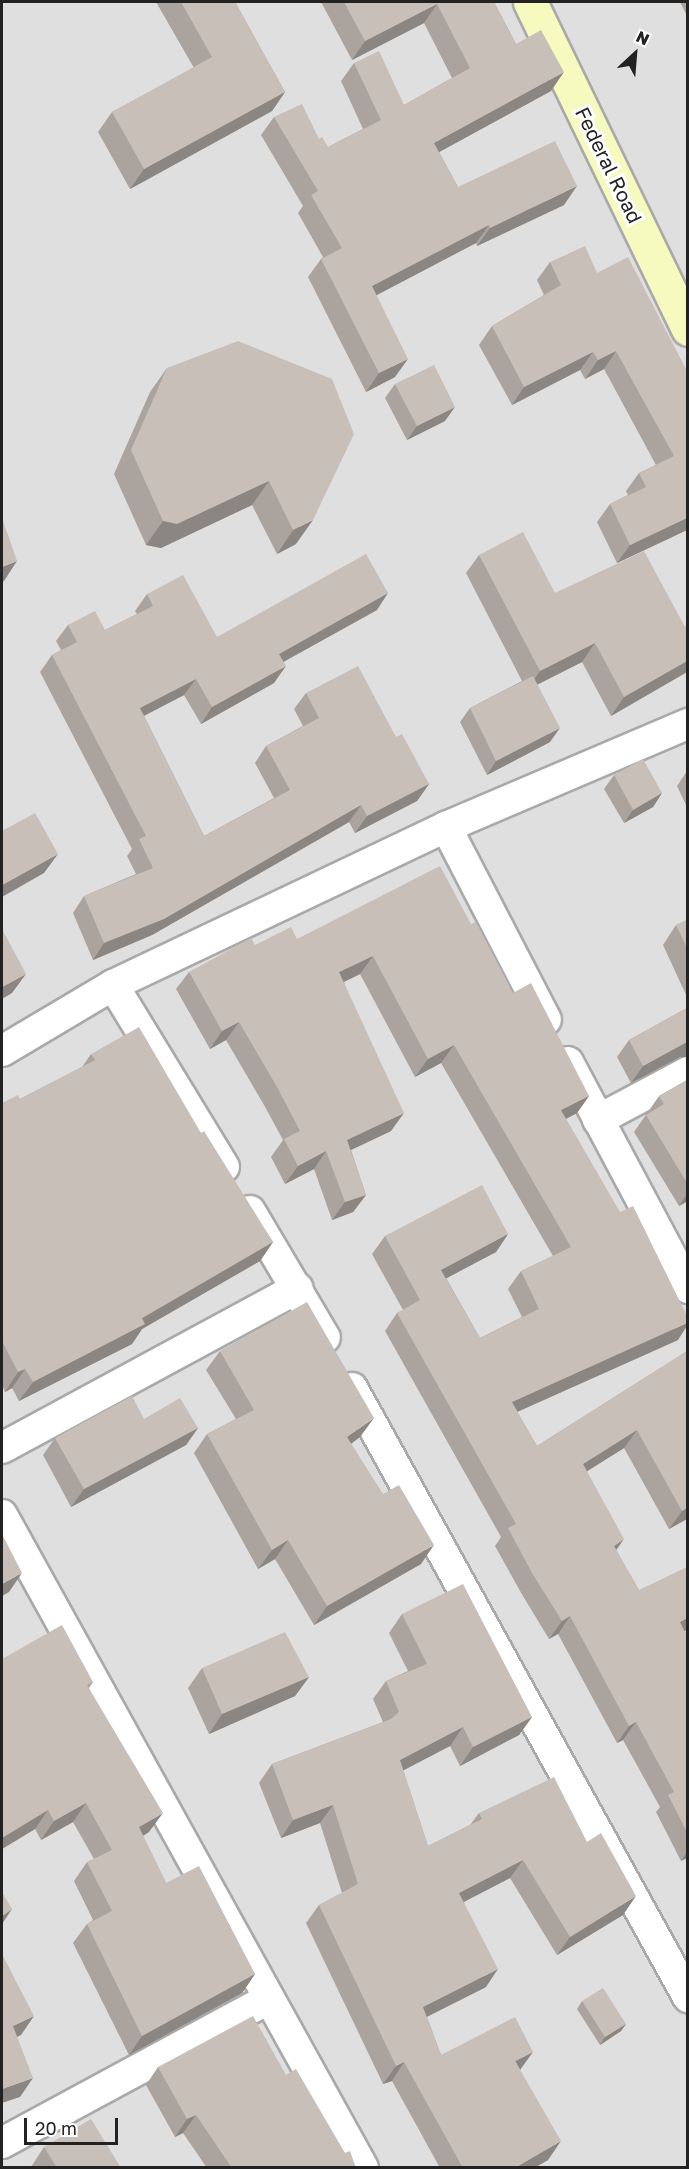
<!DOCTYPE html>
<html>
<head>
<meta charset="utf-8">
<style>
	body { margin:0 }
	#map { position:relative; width:689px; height:2169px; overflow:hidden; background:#f2efe9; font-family:"Golos Text",sans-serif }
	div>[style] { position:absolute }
	.residential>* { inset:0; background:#e0dfdf }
	.roads { filter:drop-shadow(2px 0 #a9a9a9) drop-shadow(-2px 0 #a9a9a9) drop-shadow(0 2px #a9a9a9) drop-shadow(0 -2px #a9a9a9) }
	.street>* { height:30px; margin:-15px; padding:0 15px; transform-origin:15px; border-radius:15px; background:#fff }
	.secondary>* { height:33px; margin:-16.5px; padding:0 16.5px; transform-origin:16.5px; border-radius:16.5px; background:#f7fabf }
	.wall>* { inset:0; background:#aba49e }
	.shaded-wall>* { inset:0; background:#8b8681 }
	.building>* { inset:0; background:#c7bfb8 }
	span { translate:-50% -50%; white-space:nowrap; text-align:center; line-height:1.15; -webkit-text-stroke:6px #fff; paint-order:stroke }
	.street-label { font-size:20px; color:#222 }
	.frame { position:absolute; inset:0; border:3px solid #222; pointer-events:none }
	.north { position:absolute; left:605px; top:24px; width:60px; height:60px; -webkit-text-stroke:4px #fff; paint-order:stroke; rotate:26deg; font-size:16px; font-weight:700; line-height:24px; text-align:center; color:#222 }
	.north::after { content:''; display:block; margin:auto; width:21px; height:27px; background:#222; clip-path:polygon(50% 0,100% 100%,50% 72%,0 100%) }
	.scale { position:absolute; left:24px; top:2118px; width:94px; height:27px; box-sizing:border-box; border:3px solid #222; border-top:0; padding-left:8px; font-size:18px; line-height:21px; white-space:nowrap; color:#222; -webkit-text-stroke:4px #fff; paint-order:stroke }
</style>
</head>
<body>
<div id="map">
	<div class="residential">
		<i style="clip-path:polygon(2px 2px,687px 2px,687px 2167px,2px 2167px)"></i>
	</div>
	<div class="roads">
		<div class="street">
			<i style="left:446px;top:827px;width:217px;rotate:62.6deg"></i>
			<i style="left:113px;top:985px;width:213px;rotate:58.6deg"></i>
			<i style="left:2px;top:1051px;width:129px;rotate:-30.7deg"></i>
			<i style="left:113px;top:985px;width:369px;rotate:-25.4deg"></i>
			<i style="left:446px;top:827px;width:263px;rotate:-23.1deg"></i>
			<i style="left:568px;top:1062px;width:256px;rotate:62deg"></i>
			<i style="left:598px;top:1120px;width:102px;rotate:-28.1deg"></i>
			<i style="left:250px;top:1211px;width:147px;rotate:59.4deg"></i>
			<i style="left:352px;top:1388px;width:696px;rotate:61.11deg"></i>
			<i style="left:2px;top:1448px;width:336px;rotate:-28.4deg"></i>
			<i style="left:2px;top:1515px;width:746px;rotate:61.06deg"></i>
			<i style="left:2px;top:2143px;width:302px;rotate:-28.4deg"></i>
		</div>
		<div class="secondary">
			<i style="left:530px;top:2px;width:363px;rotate:64.2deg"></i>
		</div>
	</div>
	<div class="wall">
		<i style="clip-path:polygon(156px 2px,235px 2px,285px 92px,272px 111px,130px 189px,98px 132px,112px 112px,194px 68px)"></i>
		<i style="clip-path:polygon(321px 2px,494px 2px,516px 44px,551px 91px,439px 152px,458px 187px,564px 205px,477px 246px,476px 243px,376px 295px,395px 377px,366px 392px,308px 277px,321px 259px,323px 257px,298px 213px,303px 206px,261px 135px,274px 117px,319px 139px,328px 147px,363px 129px,341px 81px,354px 63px,404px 105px,452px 78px,424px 23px,352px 60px)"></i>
		<i style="clip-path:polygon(680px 2px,687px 2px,687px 16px)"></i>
		<i style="clip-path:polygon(550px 262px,597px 273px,687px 371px,687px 532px,687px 530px,617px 563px,597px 522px,610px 504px,628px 495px,626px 491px,639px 473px,656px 465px,604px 369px,585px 379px,580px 370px,512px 405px,479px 345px,492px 326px,544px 295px,537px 280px)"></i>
		<i style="clip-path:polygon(167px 368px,332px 379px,296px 544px,277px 554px,252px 505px,161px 548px,146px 545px,114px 474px,150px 392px)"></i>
		<i style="clip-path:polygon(395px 384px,445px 421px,407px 440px,385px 398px)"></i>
		<i style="clip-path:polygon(479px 555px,555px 593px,685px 627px,687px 626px,687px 672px,611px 716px,582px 662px,537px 684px,550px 742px,487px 775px,460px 722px,470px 708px,522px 681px,466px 573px)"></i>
		<i style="clip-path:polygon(147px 594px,217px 637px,377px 610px,283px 662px,274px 683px,201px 724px,184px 695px,144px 716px,204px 836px,274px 798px,255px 763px,266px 746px,303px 726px,294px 709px,306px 693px,396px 737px,429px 784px,417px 801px,355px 833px,349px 822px,152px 935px,93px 960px,73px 913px,84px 896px,136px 874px,127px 856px,132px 849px,40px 672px,52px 655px,61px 650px,56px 641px,68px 625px,105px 630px,137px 614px,135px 611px)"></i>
		<i style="clip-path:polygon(687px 771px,687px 807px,677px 786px)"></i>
		<i style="clip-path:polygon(614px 775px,662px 793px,653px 807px,624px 823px,604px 789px)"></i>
		<i style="clip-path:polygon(687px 920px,687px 997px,663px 945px,676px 925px)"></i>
		<i style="clip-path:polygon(471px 924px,513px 993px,589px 1096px,577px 1113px,566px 1119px,678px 1340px,517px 1412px,537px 1446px,687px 1351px,687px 1519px,669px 1529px,624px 1448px,587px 1471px,616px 1550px,639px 1590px,685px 1631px,687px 1636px,687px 1858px,681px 1861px,656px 1812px,660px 1807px,623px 1740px,617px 1743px,558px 1634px,549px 1639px,520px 1591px,495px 1546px,501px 1537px,385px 1331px,397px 1313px,403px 1310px,372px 1254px,385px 1236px,508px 1234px,496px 1252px,446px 1278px,480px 1338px,522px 1317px,508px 1289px,521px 1271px,553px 1256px,441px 1063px,415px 1077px,360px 974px,344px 982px,391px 1131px,351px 1150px,366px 1195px,353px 1212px,332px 1220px,314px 1169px,285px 1184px,271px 1157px,283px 1140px,264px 1105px,226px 1040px,210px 1049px,176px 989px,189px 972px,255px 945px,297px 939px)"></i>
		<i style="clip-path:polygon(687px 1008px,687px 1057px,680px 1057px,631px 1083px,617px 1057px,629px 1040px)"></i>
		<i style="clip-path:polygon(91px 1054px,201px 1133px,273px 1242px,260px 1261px,142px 1329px,132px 1344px,19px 1401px,12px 1388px,5px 1392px,2px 1385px,2px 1103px,20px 1099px,82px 1067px)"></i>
		<i style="clip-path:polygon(687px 1080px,687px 1205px,686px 1202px,679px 1206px,634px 1132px,659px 1096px)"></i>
		<i style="clip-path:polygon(220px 1351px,360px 1437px,351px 1444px,421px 1564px,314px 1625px,275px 1559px,258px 1569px,194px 1453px,207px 1434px,236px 1419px,206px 1370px)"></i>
		<i style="clip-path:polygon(144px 1419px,198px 1428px,186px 1445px,71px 1507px,43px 1455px,55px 1438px)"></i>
		<i style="clip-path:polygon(402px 1614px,532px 1717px,519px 1735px,460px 1766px,450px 1746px,403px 1770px,428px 1846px,470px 1825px,479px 1813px,623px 1915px,557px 1955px,510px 1878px,464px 1902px,486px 1987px,427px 2017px,441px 2055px,520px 2070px,548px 2160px,534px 2168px,440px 2168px,392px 2081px,383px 2084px,306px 1923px,319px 1905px,342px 1893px,320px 1823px,281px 1838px,259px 1783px,272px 1764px,383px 1722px,373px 1699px,386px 1681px,408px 1671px,389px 1633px)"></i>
		<i style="clip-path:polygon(2px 1659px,93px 1682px,89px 1688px,149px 1832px,143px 1836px,166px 1883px,255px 1974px,242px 1993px,129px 2055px,73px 1943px,87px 1924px,93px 1920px,74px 1881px,87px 1862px,94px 1859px,73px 1822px,41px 1840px,35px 1829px,2px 1849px)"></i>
		<i style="clip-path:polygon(202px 1668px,309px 1677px,295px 1696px,209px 1734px,188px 1688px)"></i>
		<i style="clip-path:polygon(582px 2001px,626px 2024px,621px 2031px,600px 2045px,577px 2009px)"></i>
		<i style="clip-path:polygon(158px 2067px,286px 2075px,356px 2168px,207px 2168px,183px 2133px,175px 2137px,146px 2085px)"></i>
		<i style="clip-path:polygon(44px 2147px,121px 2168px,31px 2168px,31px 2167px)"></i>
	</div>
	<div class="shaded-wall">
		<i style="clip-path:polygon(437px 4px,424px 23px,352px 60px,365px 41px)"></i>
		<i style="clip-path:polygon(564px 72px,551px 91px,421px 162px,434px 143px)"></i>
		<i style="clip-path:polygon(285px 92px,272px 111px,130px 189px,144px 169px)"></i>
		<i style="clip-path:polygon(577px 186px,564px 205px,477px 246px,490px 228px)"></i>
		<i style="clip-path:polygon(489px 225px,476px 243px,358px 305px,372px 286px)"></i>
		<i style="clip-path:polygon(616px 351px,604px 369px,585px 379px,598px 360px)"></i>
		<i style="clip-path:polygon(593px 352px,580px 370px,512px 405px,524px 387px)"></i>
		<i style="clip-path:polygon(408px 359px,395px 377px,366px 392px,379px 373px)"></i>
		<i style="clip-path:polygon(455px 407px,445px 421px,407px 440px,417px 426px)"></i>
		<i style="clip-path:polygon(269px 481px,252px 505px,161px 548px,146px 545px,163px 521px)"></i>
		<i style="clip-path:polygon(687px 518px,687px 530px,617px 563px,630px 545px)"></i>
		<i style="clip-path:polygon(313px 520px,296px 544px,277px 554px,293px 530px)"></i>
		<i style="clip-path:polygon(17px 561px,4px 581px,2px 582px,2px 567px)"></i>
		<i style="clip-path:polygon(388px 593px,377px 610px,267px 671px,279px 654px)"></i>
		<i style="clip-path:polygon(595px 643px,582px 662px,527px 690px,540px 671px)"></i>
		<i style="clip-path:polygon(687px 661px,687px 672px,611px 716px,624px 697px)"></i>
		<i style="clip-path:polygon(286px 666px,274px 683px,201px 724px,212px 707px)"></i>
		<i style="clip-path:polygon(196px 679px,184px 695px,128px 724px,140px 708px)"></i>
		<i style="clip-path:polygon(560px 728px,550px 742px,487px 775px,496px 761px)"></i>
		<i style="clip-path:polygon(429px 784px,417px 801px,355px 833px,367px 816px)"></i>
		<i style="clip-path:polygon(662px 793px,653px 807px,624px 823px,633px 810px)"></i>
		<i style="clip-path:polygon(361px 805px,349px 822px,152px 935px,93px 960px,104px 943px)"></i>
		<i style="clip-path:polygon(58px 854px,44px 873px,2px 897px,2px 885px)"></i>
		<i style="clip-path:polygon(373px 956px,360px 974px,327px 990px,339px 972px)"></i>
		<i style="clip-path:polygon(26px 974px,12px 993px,2px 999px,2px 987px)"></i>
		<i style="clip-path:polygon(239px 1022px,226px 1040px,210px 1049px,222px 1031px)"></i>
		<i style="clip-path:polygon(687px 1042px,687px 1057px,680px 1057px,631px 1083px,643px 1066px)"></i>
		<i style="clip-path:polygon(454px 1045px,441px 1063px,415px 1077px,428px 1059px)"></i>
		<i style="clip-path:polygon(589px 1096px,577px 1113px,548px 1128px,561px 1110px)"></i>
		<i style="clip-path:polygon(404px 1113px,391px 1131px,334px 1158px,347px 1140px)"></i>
		<i style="clip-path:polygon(326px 1151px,314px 1169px,285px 1184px,298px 1166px)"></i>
		<i style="clip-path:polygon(687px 1194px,687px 1200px,686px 1202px,679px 1206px)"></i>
		<i style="clip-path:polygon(366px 1195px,353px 1212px,332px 1220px,345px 1202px)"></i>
		<i style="clip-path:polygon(508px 1234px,496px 1252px,428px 1288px,441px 1270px)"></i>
		<i style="clip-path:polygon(273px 1242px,260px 1261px,142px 1329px,132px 1344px,19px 1401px,33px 1382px)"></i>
		<i style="clip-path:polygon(687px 1323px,687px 1326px,678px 1340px,499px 1420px,512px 1402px)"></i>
		<i style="clip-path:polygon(25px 1369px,12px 1388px,5px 1392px,18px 1372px)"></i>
		<i style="clip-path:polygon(374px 1418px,360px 1437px,334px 1456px,347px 1437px)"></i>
		<i style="clip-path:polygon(198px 1428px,186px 1445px,71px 1507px,84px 1489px)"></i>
		<i style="clip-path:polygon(637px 1430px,624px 1448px,570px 1482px,583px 1464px)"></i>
		<i style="clip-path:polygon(687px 1508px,687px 1519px,669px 1529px,682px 1511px)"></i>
		<i style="clip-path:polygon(624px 1539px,612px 1556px,614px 1546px)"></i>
		<i style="clip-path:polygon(288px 1540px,275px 1559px,258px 1569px,272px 1550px)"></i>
		<i style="clip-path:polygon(434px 1545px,421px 1564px,314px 1625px,327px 1606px)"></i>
		<i style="clip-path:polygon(22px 1573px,9px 1592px,2px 1596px,2px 1584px)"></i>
		<i style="clip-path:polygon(570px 1616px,558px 1634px,549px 1639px,562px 1621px)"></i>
		<i style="clip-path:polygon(687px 1618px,687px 1630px,667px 1640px,680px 1622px)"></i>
		<i style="clip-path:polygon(309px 1677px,295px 1696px,209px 1734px,222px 1714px)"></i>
		<i style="clip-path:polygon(532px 1717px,519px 1735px,460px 1766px,473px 1747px)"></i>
		<i style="clip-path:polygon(636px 1722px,623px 1740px,617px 1743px,629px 1726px)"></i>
		<i style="clip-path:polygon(463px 1727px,450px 1746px,387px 1779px,400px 1760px)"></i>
		<i style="clip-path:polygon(86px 1803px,73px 1822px,41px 1840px,54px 1821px)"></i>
		<i style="clip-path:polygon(333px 1805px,320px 1823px,281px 1838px,293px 1820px)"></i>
		<i style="clip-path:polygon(48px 1810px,35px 1829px,2px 1849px,2px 1838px)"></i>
		<i style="clip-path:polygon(163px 1813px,149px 1832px,125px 1846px,139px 1827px)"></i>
		<i style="clip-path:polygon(687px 1852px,687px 1858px,681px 1861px)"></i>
		<i style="clip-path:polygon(523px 1860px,510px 1878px,446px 1911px,459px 1893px)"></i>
		<i style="clip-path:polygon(636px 1896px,623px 1915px,557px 1955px,570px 1937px)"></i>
		<i style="clip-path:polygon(12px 1909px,2px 1924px,2px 1916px)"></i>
		<i style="clip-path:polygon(498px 1969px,486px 1987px,410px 2025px,423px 2007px)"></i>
		<i style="clip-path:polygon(255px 1974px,242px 1993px,129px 2055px,142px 2036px)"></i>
		<i style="clip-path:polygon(34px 2016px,21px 2035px,2px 2045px,13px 2026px)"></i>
		<i style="clip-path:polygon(626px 2024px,621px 2031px,600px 2045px,605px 2037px)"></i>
		<i style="clip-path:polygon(533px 2052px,520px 2070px,515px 2061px)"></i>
		<i style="clip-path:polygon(404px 2062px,392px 2081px,383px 2084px,396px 2066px)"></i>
		<i style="clip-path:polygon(33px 2078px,20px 2097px,2px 2103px,2px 2089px)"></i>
		<i style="clip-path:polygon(196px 2115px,183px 2133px,175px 2137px,187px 2119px)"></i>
		<i style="clip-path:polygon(561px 2141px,548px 2160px,534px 2168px,515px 2168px)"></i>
	</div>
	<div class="building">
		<i style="clip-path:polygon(181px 2px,235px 2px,285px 92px,144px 169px,112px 112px,212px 57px)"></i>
		<i style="clip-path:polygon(344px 2px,494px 2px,516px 44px,541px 30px,564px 72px,434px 143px,458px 187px,555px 141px,577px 186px,490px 228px,489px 225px,372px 286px,408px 359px,379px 373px,321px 259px,342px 248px,311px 195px,318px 191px,274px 117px,302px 104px,319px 139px,322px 137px,328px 147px,381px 120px,354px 63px,379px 51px,404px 105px,470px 68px,437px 4px,365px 41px)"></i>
		<i style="clip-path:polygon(585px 246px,597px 273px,628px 257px,687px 371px,687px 518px,630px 545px,610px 504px,646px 487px,639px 473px,674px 456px,616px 351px,598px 360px,593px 352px,524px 387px,492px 326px,561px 285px,550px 262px)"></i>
		<i style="clip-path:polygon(238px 341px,332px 379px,354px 434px,313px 520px,293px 530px,269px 481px,177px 524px,163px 521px,131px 450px,167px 368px)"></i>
		<i style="clip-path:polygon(434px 365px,455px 407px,417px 426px,395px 384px)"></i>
		<i style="clip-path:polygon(2px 518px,17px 561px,2px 567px)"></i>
		<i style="clip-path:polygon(523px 532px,555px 593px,644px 551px,685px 627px,687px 626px,687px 661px,624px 697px,595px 643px,540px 671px,479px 555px)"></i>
		<i style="clip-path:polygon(366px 554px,388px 593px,279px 654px,286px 666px,212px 707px,196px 679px,140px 708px,204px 836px,290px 790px,266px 746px,319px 718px,306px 693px,358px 666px,396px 737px,402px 734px,429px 784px,367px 816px,361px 805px,164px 919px,104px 943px,84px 896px,153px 868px,139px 839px,146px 836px,52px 655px,77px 642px,68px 625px,95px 611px,105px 630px,153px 606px,147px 594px,183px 575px,217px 637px)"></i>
		<i style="clip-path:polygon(533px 676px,560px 728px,496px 761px,470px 708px)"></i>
		<i style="clip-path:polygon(643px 759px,662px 793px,633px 810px,614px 775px)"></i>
		<i style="clip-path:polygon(35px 813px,58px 854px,2px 885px,2px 831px)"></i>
		<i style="clip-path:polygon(440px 866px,471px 924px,476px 922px,513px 993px,531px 983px,589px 1096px,561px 1110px,620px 1212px,633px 1206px,687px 1316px,687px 1323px,512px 1402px,537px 1446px,687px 1351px,687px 1508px,682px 1511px,637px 1430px,583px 1464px,624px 1539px,614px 1546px,639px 1590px,687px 1567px,687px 1618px,680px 1622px,687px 1636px,687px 1695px,686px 1696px,687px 1699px,687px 1832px,668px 1795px,674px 1792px,636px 1722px,629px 1726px,570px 1616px,562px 1621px,532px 1573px,508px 1528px,516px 1524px,397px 1313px,420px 1300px,385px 1236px,482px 1185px,508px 1234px,441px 1270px,480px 1338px,539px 1309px,521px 1271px,571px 1247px,454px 1045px,428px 1059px,373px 956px,339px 972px,404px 1113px,347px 1140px,366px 1195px,345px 1202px,326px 1151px,298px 1166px,284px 1139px,300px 1131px,277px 1087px,239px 1022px,222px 1031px,189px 972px,251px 938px,255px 945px,291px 927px,297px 939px)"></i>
		<i style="clip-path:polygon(687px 920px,687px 948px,676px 925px)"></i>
		<i style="clip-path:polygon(2px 929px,26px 974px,2px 987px)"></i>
		<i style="clip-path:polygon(687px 1008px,687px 1042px,643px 1066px,629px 1040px)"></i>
		<i style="clip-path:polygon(139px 1027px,201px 1133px,204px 1131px,273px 1242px,142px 1318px,145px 1324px,33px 1382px,25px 1369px,18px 1372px,2px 1341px,2px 1103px,18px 1095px,20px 1099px,95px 1060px,91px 1054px)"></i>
		<i style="clip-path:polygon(687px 1080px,687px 1183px,646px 1115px,664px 1104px,659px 1096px)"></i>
		<i style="clip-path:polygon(307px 1302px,374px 1418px,347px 1437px,383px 1494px,399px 1485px,434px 1545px,327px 1606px,288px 1540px,272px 1550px,207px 1434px,254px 1410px,220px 1351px)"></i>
		<i style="clip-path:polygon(132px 1396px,144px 1419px,180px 1398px,198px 1428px,84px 1489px,55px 1438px)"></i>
		<i style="clip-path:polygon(2px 1534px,22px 1573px,2px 1584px)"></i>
		<i style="clip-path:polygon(463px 1584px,532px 1717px,473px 1747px,463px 1727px,400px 1760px,428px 1846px,482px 1819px,479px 1813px,554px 1777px,587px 1842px,601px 1833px,636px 1896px,570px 1937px,523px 1860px,459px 1893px,498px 1969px,423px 2007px,441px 2055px,515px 2017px,533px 2052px,515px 2061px,561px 2141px,515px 2168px,463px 2168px,404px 2062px,396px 2066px,319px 1905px,358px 1884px,333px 1805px,293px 1820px,272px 1764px,391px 1719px,399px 1712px,386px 1681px,427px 1664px,402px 1614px)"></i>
		<i style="clip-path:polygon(62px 1625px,93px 1682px,87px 1685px,163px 1813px,139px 1827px,166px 1883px,199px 1866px,255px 1974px,142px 2036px,87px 1924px,112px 1911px,87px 1862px,112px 1850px,86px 1803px,54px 1821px,48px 1810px,2px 1838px,2px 1659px)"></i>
		<i style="clip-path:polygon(285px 1632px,309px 1677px,222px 1714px,202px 1668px)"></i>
		<i style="clip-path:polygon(2px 1892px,12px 1909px,2px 1916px)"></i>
		<i style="clip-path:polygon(2px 1954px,34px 2016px,13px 2026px,33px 2078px,2px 2089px)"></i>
		<i style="clip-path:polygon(603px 1988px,626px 2024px,605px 2037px,582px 2001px)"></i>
		<i style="clip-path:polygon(253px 2016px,286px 2075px,296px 2069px,345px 2153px,350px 2151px,356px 2168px,232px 2168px,196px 2115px,187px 2119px,158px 2067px)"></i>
		<i style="clip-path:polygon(91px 2119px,121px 2168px,57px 2168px,44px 2147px)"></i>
	</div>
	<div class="street-label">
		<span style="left:609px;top:165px;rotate:64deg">Federal Road</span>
	</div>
	<div class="frame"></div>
	<div class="north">N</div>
	<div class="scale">20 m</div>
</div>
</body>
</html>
